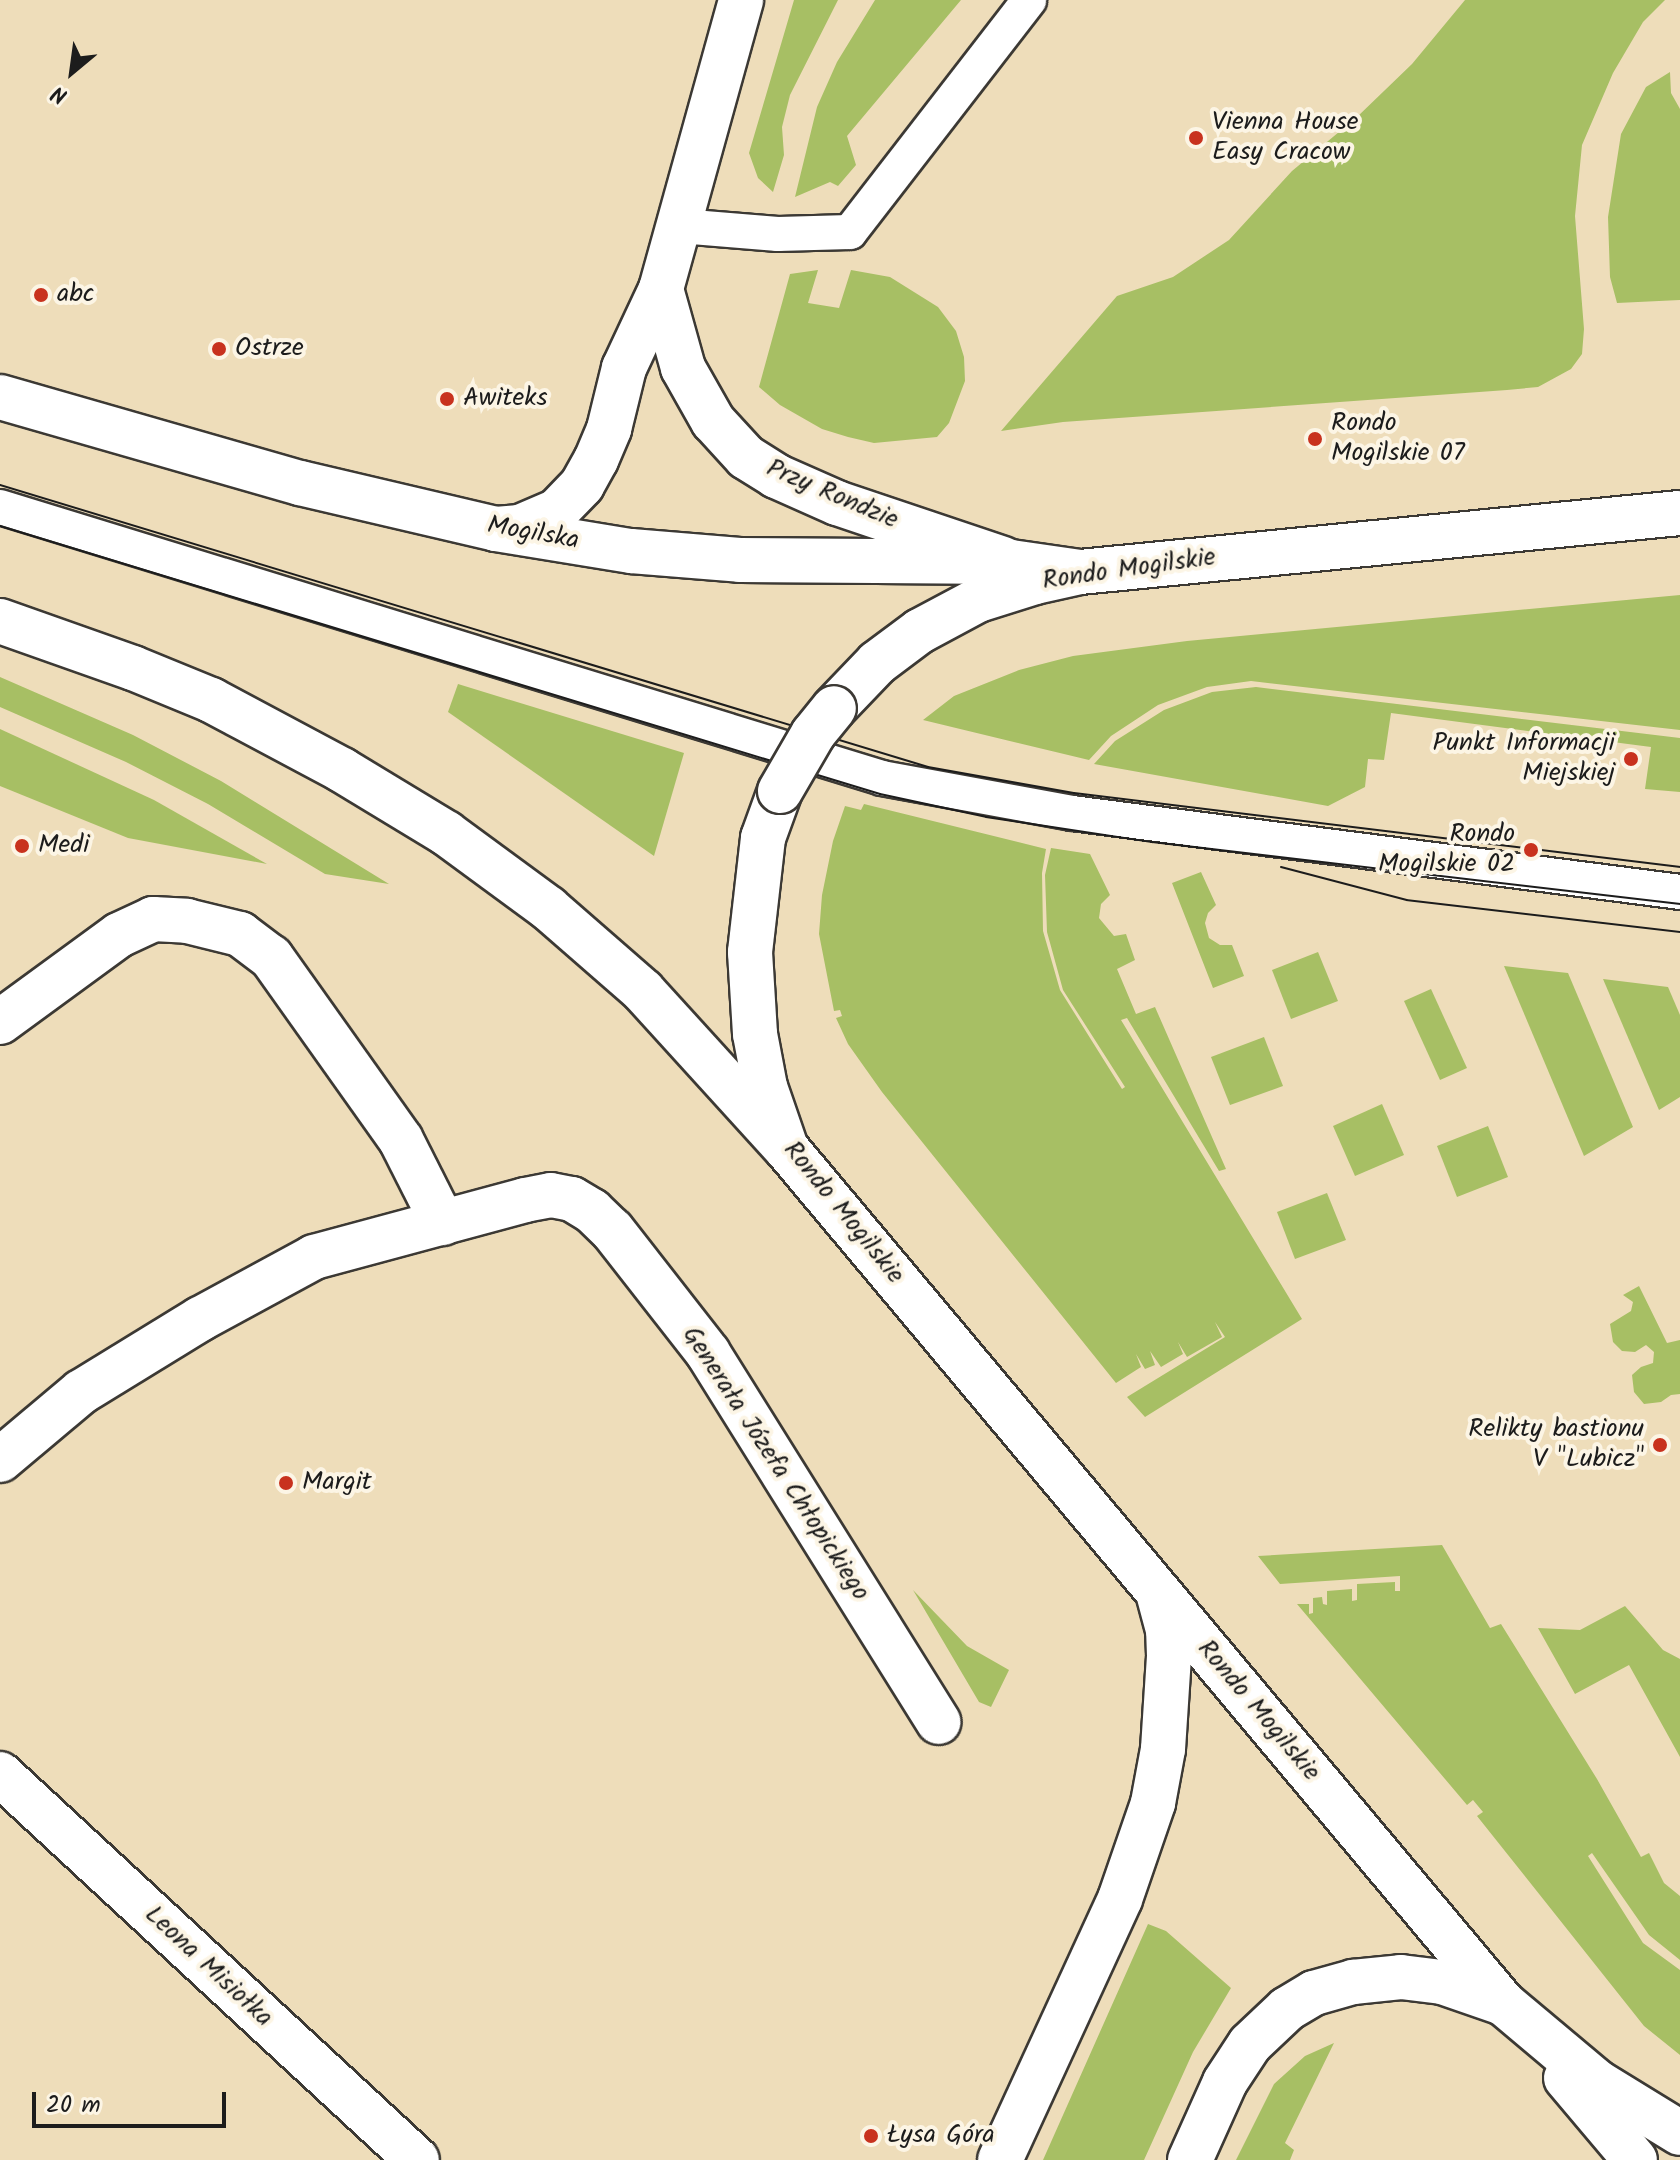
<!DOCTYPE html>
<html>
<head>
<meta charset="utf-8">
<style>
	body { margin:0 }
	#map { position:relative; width:1680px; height:2160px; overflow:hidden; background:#eeddba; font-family:Kalam,sans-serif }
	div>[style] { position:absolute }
	.green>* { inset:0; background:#a7bf64 }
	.roads { filter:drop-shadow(2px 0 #3c3934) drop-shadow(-2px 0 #3c3934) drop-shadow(0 2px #3c3934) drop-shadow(0 -2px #3c3934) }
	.service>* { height:34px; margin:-17px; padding:0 17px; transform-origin:17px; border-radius:17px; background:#fff }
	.minor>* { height:44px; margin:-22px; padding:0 22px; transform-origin:22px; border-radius:22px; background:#fff }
	.tertiary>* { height:44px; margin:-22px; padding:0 22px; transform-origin:22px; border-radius:22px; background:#fff }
	.secondary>* { height:44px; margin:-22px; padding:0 22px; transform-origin:22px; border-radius:22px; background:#fff }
	.primary>* { height:44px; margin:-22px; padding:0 22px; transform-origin:22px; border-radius:22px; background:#fff }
	.tram>* { height:2px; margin:-1px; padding:0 1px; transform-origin:1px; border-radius:1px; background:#1c1c1c }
	.bridges { filter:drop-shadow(2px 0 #3c3934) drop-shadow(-2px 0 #3c3934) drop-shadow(0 2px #3c3934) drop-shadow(0 -2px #3c3934) }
	.primary-bridge>* { height:44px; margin:-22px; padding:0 22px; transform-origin:22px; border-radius:22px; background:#fff }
	.dots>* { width:22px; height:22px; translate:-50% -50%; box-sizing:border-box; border:4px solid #fcf5e5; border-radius:50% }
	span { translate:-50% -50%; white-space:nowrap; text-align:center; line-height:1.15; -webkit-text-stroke:8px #fcf5e5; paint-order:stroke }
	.poi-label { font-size:26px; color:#1c1c1c }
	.left { translate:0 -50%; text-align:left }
	.right { translate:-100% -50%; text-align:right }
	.street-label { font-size:26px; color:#1c1c1c }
	.north { position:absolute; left:32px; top:32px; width:80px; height:80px; -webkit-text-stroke:6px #fcf5e5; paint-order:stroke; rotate:209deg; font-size:22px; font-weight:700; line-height:32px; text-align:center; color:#1c1c1c }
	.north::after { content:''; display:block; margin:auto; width:28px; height:36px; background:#1c1c1c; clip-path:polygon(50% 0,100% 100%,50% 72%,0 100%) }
	.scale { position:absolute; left:32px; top:2092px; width:194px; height:36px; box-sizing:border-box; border:4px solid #1c1c1c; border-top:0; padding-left:10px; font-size:24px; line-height:28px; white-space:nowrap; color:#1c1c1c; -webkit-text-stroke:6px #fcf5e5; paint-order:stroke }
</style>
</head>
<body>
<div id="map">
	<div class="green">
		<i style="clip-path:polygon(794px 0,838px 0,790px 95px,782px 127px,784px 155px,773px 192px,758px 178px,749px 153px)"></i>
		<i style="clip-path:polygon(875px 0,961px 0,847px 136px,856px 165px,838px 186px,830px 182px,795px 197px,817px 107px,837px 62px)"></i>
		<i style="clip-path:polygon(1465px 0,1665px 0,1643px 22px,1613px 73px,1582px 145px,1575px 216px,1584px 329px,1582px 354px,1571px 369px,1538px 387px,1507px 390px,1063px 422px,1001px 431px,1117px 296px,1173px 277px,1229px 240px,1292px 171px,1357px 117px,1412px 64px)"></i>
		<i style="clip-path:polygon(1670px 72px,1671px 93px,1680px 109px,1680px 300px,1617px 303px,1610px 277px,1608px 217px,1621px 134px,1646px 87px)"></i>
		<i style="clip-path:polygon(818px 270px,808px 303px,839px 308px,851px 270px,890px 277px,938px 307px,956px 331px,964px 357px,965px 381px,949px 423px,937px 437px,874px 443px,848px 437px,822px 429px,780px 405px,759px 387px,790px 274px)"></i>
		<i style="clip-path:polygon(1680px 595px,1680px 730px,1251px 681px,1207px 687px,1158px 705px,1111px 736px,1089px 760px,923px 720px,954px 696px,1019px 670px,1073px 656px,1187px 641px)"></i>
		<i style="clip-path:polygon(0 677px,133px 735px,221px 781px,389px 884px,325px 874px,208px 804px,126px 762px,0 707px)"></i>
		<i style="clip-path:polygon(458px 684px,684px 753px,654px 856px,448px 712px)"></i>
		<i style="clip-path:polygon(1256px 687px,1680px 738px,1680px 792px,1645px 789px,1651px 747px,1391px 713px,1384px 760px,1368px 759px,1365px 787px,1328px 806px,1094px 764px,1115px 741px,1164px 710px,1212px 692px)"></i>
		<i style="clip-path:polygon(0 729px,154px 800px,267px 864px,128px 838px,0 786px)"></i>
		<i style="clip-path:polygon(864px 804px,1046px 849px,1042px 873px,1043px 931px,1060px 990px,1122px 1089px,1125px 1087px,1063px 990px,1047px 932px,1045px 875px,1051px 848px,1090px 854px,1110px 895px,1101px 904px,1099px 918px,1114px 936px,1126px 934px,1135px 960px,1117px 969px,1136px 1014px,1155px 1007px,1226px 1169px,1219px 1171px,1127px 1018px,1121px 1020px,1302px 1319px,1145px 1417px,1127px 1397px,1225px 1337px,1215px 1322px,1222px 1337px,1187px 1357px,1178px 1342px,1183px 1354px,1161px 1367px,1150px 1351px,1155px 1365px,1145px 1369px,1136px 1354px,1141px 1367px,1116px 1383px,882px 1092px,848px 1044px,836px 1018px,842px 1016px,840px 1010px,834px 1011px,819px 934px,822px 895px,833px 841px,845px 806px,861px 810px)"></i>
		<i style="clip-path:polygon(1201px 872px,1216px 905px,1208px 913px,1205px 923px,1209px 938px,1220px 945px,1232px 945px,1244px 976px,1213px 988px,1172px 883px)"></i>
		<i style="clip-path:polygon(1318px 952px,1338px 1001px,1291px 1019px,1272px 970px)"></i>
		<i style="clip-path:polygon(1504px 966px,1568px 973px,1633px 1127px,1584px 1156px)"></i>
		<i style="clip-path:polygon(1603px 979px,1668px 987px,1680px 1015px,1680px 1097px,1659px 1110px)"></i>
		<i style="clip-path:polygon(1431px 989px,1467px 1068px,1440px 1080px,1404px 1001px)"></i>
		<i style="clip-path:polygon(1264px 1037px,1283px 1086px,1230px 1105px,1211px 1057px)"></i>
		<i style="clip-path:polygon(1382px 1104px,1404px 1155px,1355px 1176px,1333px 1126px)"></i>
		<i style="clip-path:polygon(1488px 1126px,1508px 1177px,1457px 1197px,1437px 1146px)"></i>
		<i style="clip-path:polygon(1327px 1193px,1346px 1240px,1295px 1259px,1277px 1212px)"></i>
		<i style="clip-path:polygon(1639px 1286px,1667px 1343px,1680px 1340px,1680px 1394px,1671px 1395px,1661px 1402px,1644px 1404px,1634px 1392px,1632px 1375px,1641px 1367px,1653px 1363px,1654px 1352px,1646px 1345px,1635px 1352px,1622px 1351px,1613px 1342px,1610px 1324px,1631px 1311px,1633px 1302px,1623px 1295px)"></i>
		<i style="clip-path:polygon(1442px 1545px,1490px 1628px,1501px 1624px,1597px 1779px,1641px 1857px,1649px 1853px,1664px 1883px,1680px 1896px,1680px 1960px,1649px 1935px,1592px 1853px,1588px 1856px,1643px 1943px,1680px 1970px,1680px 2055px,1644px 2026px,1477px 1816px,1483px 1812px,1473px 1800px,1467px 1805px,1297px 1604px,1309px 1604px,1309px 1614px,1313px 1613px,1313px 1598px,1322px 1597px,1323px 1604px,1327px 1605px,1327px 1591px,1352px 1589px,1352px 1601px,1357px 1600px,1357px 1584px,1395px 1582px,1395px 1591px,1400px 1591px,1400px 1576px,1280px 1584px,1258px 1556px)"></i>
		<i style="clip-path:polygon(913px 1590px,967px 1646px,1009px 1670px,991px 1707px,979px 1702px)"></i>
		<i style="clip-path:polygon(1625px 1606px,1663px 1650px,1680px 1659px,1680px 1757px,1629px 1665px,1575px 1694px,1538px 1628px,1580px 1630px)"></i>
		<i style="clip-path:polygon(1148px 1924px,1166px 1931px,1231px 1988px,1193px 2052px,1144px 2160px,1043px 2160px)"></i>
		<i style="clip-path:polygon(1334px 2043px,1285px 2143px,1294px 2150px,1290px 2160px,1236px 2160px,1274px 2084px,1305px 2056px)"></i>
	</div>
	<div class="roads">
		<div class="service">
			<i style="left:680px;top:226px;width:98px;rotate:4.7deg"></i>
			<i style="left:778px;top:234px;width:72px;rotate:-1.6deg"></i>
			<i style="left:850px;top:232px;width:293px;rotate:-52.3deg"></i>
			<i style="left:0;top:507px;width:923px;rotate:17.08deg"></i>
			<i style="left:882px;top:778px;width:193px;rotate:10.4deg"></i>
			<i style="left:1072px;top:813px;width:613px;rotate:7.4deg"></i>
		</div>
		<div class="minor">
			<i style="left:661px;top:289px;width:82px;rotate:74.4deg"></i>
			<i style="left:683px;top:368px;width:61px;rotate:60.5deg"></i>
			<i style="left:713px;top:421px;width:49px;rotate:47.5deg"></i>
			<i style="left:746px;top:457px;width:36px;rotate:32deg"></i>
			<i style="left:776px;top:476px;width:67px;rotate:23.9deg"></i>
			<i style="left:837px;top:503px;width:175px;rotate:18.6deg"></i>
			<i style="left:496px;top:529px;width:24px;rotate:-5deg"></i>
			<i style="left:520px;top:527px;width:40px;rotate:-23.4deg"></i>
			<i style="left:557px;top:511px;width:36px;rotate:-46deg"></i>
			<i style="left:582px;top:485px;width:29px;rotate:-61deg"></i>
			<i style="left:596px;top:460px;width:34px;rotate:-67deg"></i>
			<i style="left:609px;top:429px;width:63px;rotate:-76.2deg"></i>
			<i style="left:624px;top:368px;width:87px;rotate:-64.9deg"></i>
			<i style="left:661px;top:289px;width:300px;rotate:-74.5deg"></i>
			<i style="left:0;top:1022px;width:147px;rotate:-36.2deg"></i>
			<i style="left:119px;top:935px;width:38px;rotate:-25deg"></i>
			<i style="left:153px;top:919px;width:34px;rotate:3deg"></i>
			<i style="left:187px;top:921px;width:55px;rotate:13.8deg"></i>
			<i style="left:240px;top:934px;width:39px;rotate:37deg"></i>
			<i style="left:271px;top:957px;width:224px;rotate:54.6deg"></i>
			<i style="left:401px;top:1140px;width:93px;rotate:63.2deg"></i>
			<i style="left:0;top:1460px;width:106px;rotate:-40deg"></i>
			<i style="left:81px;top:1392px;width:140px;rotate:-31.5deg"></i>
			<i style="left:200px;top:1319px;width:130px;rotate:-28.5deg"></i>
			<i style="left:314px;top:1257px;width:219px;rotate:-15.1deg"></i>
			<i style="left:525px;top:1200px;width:26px;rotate:-11deg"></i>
			<i style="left:551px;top:1195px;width:21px;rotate:11deg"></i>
			<i style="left:572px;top:1199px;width:23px;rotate:31deg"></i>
			<i style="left:592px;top:1211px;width:28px;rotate:44deg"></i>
			<i style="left:612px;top:1230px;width:156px;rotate:52deg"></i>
			<i style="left:708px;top:1353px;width:435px;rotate:58deg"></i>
			<i style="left:0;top:1774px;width:568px;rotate:42.79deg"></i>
		</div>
		<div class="tertiary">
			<i style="left:1000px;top:2160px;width:287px;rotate:-65.3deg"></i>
			<i style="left:1120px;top:1899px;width:102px;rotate:-71deg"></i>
			<i style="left:1153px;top:1803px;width:55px;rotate:-79.5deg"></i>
			<i style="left:1163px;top:1749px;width:93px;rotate:-86.3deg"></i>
			<i style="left:1169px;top:1656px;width:26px;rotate:-92deg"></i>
			<i style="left:1168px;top:1630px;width:39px;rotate:-105deg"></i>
			<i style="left:1190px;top:2160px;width:85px;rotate:-65.8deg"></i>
			<i style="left:1225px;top:2082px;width:45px;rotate:-56.7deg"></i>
			<i style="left:1250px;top:2044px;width:51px;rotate:-43.4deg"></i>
			<i style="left:1287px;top:2009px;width:31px;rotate:-31deg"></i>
			<i style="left:1314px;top:1993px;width:41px;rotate:-15.8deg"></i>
			<i style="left:1353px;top:1982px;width:48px;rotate:-5.9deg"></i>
			<i style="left:1401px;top:1977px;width:41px;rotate:7deg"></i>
			<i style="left:1442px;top:1982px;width:65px;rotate:19deg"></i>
		</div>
		<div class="secondary">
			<i style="left:0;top:397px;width:312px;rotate:16deg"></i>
			<i style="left:300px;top:483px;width:201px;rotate:13.2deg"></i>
			<i style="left:496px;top:529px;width:137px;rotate:9.3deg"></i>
			<i style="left:631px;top:551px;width:109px;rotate:4.7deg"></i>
			<i style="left:740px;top:560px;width:271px;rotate:0.4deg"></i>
			<i style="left:1011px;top:562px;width:70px;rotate:8.2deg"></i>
			<i style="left:0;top:621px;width:141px;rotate:19.5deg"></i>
			<i style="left:133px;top:668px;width:84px;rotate:22.3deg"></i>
			<i style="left:211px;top:700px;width:149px;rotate:28.1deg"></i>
			<i style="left:342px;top:770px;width:122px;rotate:31.2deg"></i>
			<i style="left:446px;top:833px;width:127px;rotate:36.3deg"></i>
			<i style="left:548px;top:908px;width:126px;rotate:41.1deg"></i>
			<i style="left:643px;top:991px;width:212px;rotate:47.7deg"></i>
		</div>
		<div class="primary">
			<i style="left:834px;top:708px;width:62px;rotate:-46.3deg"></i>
			<i style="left:877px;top:663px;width:54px;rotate:-36.7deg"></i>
			<i style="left:920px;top:631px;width:66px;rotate:-28.1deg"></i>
			<i style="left:978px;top:600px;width:60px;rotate:-17.5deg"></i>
			<i style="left:1035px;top:582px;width:46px;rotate:-12.5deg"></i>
			<i style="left:1080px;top:572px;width:603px;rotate:-5.62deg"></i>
			<i style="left:780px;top:791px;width:50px;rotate:109.9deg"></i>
			<i style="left:763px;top:838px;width:115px;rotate:96.5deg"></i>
			<i style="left:750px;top:952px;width:82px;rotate:86.5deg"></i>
			<i style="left:755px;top:1034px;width:54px;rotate:79.3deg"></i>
			<i style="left:765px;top:1087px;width:65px;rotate:71deg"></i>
			<i style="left:786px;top:1148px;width:1116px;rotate:50.02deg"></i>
			<i style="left:1503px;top:2003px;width:123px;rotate:40deg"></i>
			<i style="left:1597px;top:2082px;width:97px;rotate:31.6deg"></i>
			<i style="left:1566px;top:2078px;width:107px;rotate:49.9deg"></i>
		</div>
	</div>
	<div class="tram">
		<i style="left:0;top:485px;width:970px;rotate:16.9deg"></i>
		<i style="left:928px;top:767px;width:148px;rotate:10.1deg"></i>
		<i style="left:1074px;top:793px;width:611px;rotate:6.96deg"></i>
		<i style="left:0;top:526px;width:920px;rotate:16.94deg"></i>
		<i style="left:880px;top:794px;width:108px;rotate:12.2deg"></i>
		<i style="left:986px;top:817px;width:168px;rotate:8.6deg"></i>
		<i style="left:1152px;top:842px;width:532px;rotate:6.7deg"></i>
		<i style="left:1281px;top:867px;width:130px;rotate:14.7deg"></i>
		<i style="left:1407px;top:900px;width:275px;rotate:6.7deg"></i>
	</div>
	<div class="bridges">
		<div class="primary-bridge">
			<i style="left:780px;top:791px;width:66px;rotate:-59.9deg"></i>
			<i style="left:813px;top:734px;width:33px;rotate:-51deg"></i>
		</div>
	</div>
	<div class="dots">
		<i style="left:1196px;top:138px;background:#c8321e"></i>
		<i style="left:41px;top:295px;background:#c8321e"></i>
		<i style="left:219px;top:349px;background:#c8321e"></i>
		<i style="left:447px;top:399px;background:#c8321e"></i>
		<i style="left:1315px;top:439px;background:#c8321e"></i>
		<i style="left:1631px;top:759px;background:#c8321e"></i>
		<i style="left:22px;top:846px;background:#c8321e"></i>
		<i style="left:1531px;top:850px;background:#c8321e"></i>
		<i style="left:1660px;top:1445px;background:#c8321e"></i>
		<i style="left:286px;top:1483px;background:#c8321e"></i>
		<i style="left:871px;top:2136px;background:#c8321e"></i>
	</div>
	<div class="poi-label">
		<span class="left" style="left:1212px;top:138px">Vienna House<br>Easy Cracow</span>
		<span class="left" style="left:57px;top:295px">abc</span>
		<span class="left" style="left:235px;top:349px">Ostrze</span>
		<span class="left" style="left:463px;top:399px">Awiteks</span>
		<span class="left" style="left:1331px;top:439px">Rondo<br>Mogilskie 07</span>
		<span class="right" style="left:1615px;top:759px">Punkt Informacji<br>Miejskiej</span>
		<span class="right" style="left:1515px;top:850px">Rondo<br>Mogilskie 02</span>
		<span class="left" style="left:38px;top:846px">Medi</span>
		<span class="right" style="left:1644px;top:1445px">Relikty bastionu<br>V "Lubicz"</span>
		<span class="left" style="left:302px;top:1483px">Margit</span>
		<span class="left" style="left:887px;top:2136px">Łysa Góra</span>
	</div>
	<div class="street-label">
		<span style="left:832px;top:495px;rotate:23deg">Przy Rondzie</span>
		<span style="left:533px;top:534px;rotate:10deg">Mogilska</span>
		<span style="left:1129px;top:570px;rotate:-8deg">Rondo Mogilskie</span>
		<span style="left:843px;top:1213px;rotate:51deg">Rondo Mogilskie</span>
		<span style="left:775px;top:1464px;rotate:57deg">Generała Józefa Chłopickiego</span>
		<span style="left:1258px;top:1711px;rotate:50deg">Rondo Mogilskie</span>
		<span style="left:208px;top:1967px;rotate:43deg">Leona Misiołka</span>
	</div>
	<div class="north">N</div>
	<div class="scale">20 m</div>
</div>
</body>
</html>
